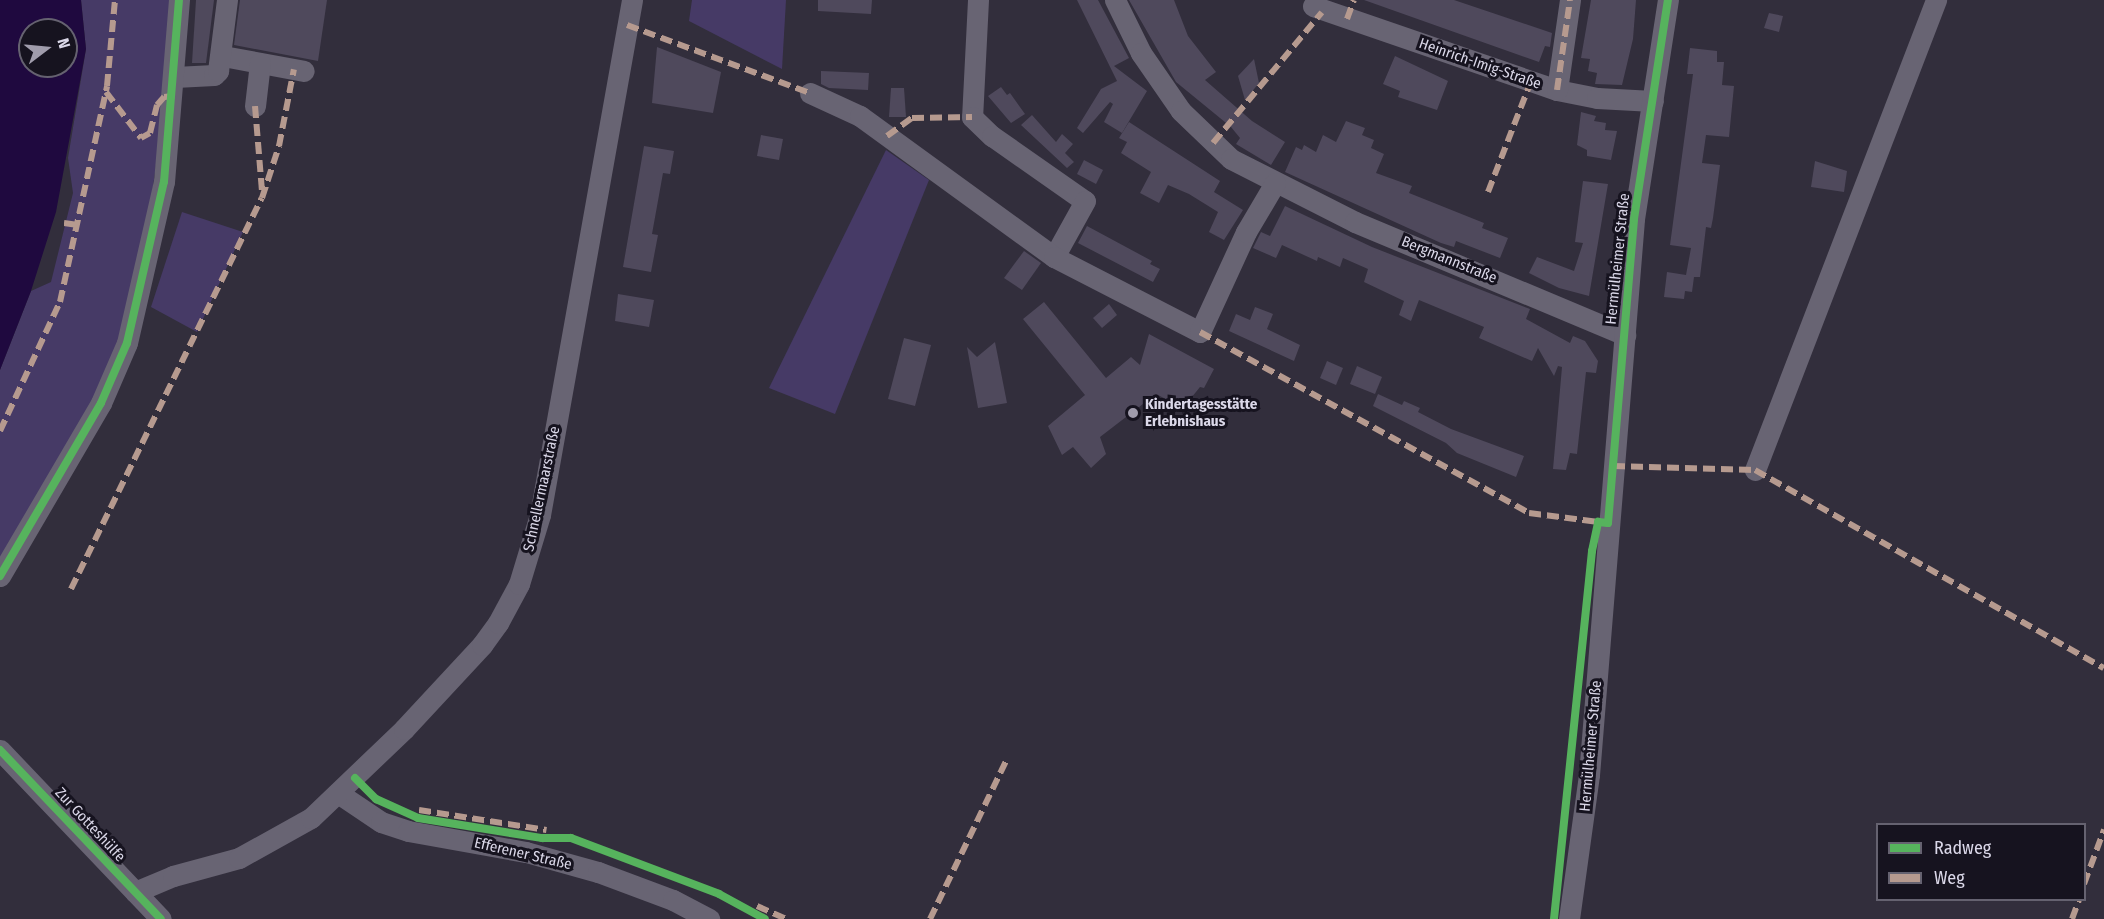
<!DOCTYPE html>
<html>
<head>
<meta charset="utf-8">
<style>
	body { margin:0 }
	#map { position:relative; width:2104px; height:919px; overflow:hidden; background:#322e3c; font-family:"Fira Sans Condensed",sans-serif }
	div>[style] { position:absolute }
	.green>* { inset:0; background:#463a66 }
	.water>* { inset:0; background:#1f093f }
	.building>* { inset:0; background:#4f495c }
	.minor>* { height:21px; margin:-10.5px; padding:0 10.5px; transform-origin:10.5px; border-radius:10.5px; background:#686473 }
	.quiet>* { height:6px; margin-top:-3px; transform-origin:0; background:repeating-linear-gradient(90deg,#b69a8f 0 12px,transparent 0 18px) }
	.cycleway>* { height:8px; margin:-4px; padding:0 4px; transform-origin:4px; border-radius:4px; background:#56b35d }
	.dots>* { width:16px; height:16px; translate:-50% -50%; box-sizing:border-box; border:3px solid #16131f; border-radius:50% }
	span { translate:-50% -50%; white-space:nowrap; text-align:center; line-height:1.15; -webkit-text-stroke:6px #16131f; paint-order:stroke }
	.street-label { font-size:15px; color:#dbd8e9 }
	.poi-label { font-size:15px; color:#dbd8e9; font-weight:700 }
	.left { translate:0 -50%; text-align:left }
	.legend { position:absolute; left:1876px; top:823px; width:210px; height:78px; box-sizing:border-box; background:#16131f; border:2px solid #656270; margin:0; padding:8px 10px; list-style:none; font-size:18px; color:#dbd8e9 }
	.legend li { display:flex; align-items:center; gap:12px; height:30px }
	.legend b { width:30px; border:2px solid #656270 }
	.north { position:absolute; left:18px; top:18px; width:60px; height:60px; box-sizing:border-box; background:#16131f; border:2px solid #656270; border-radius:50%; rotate:74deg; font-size:16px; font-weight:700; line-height:24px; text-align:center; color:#dbd8e9 }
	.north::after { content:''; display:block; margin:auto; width:21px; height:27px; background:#a09cac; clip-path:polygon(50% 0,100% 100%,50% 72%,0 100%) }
</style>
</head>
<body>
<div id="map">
	<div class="green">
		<i style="clip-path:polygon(81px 0,173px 0,168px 79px,140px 280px,106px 376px,0 563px,0 370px,31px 291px,51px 282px,73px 193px,68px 158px,86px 49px)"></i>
		<i style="clip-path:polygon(692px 0,786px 0,782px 69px,689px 21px)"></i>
		<i style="clip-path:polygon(886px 150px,929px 180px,835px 414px,769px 388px)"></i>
		<i style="clip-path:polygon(182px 212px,243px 232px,197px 332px,151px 307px)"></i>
	</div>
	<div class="water">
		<i style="clip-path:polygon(evenodd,0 0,81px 0,86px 49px,56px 212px,31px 291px,0 370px,0 0,30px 30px,66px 30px,66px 66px,30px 66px,30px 30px)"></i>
	</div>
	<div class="building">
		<i style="clip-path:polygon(196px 0,214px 0,206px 63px,192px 63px)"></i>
		<i style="clip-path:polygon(240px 0,327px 0,318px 61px,234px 45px)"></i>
		<i style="clip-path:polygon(818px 0,872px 0,871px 14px,818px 11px)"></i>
		<i style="clip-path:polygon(1077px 0,1098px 0,1129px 58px,1114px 66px,1147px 91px,1122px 133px,1104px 122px,1113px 104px,1110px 102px,1083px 133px,1077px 128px,1101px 89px,1117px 81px)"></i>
		<i style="clip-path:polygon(1129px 0,1174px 0,1188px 36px,1216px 72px,1205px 80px,1252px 121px,1285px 142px,1271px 165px,1236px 144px,1240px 138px,1231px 127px,1176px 82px)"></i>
		<i style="clip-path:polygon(1364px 0,1454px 0,1552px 33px,1550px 47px,1545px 46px,1539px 62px)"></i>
		<i style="clip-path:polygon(1591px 0,1636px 0,1633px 39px,1622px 85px,1595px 84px,1597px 73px,1588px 71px,1590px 59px,1581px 58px)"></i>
		<i style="clip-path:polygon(1769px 13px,1783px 16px,1779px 32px,1764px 28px)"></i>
		<i style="clip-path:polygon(657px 47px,721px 72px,713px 113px,652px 103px)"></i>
		<i style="clip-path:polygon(1690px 48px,1717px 51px,1717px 62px,1724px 62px,1722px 85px,1734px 86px,1729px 137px,1706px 135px,1702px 163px,1720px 165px,1713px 218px,1711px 228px,1706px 227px,1700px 277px,1694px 277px,1692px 292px,1685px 291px,1684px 299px,1664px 297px,1667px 272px,1686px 275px,1691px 248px,1670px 245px,1693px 74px,1687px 74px)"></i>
		<i style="clip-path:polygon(1395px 56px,1448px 81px,1437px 110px,1398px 97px,1400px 91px,1383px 84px)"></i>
		<i style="clip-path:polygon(1254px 59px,1259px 83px,1245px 100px,1238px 76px)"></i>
		<i style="clip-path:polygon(821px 71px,869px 73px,868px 90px,829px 88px,821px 84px)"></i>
		<i style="clip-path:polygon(1001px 87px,1007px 95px,1010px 93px,1025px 114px,1011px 123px,988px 96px)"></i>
		<i style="clip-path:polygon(891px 88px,904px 88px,906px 117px,889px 117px)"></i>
		<i style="clip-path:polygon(1581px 112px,1596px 116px,1594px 121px,1606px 123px,1605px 130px,1617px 131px,1611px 160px,1587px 156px,1587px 150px,1577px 145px)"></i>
		<i style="clip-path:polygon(1032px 115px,1056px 142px,1062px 134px,1073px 144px,1065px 153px,1074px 162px,1067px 168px,1021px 125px)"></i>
		<i style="clip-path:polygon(1346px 121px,1365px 128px,1362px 135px,1374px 140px,1371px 148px,1384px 154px,1376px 173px,1412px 186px,1409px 193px,1484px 223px,1482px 228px,1508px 238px,1500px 258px,1456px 241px,1454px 247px,1441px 243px,1285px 172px,1296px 147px,1302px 150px,1304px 145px,1316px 152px,1323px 135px,1336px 142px)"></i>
		<i style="clip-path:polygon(1129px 122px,1220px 181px,1214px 192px,1243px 210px,1224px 240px,1209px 232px,1218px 212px,1189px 194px,1168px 185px,1159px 203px,1140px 193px,1151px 172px,1121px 153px,1127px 142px,1119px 138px)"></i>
		<i style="clip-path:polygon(761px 135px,783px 139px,779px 160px,757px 156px)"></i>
		<i style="clip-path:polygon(644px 146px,674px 151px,670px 174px,663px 173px,652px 234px,658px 235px,651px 272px,623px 267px)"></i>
		<i style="clip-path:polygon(1084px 160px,1103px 170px,1096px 184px,1077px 174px)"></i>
		<i style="clip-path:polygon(1815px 161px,1847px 171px,1844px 192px,1811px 187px)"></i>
		<i style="clip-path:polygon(1583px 181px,1608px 184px,1589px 296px,1559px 288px,1529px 273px,1537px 257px,1574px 271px,1583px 243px,1575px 242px)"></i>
		<i style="clip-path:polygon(1285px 206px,1372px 247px,1530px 309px,1526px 319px,1570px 343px,1573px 336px,1585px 341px,1598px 361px,1596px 373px,1586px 372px,1577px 454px,1570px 453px,1566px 470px,1553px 469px,1562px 367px,1558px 366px,1554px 376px,1538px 348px,1532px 361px,1479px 338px,1484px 327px,1419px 300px,1411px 321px,1399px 315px,1404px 301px,1364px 282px,1368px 269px,1343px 258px,1340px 267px,1318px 257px,1317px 261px,1282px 245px,1276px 258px,1253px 248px,1261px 232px,1270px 236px)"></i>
		<i style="clip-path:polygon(1087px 226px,1152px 261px,1150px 264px,1160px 269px,1153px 282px,1078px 243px)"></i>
		<i style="clip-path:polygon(1024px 251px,1041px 263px,1022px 290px,1004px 278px)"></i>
		<i style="clip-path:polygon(618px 294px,654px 300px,649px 327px,615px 321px)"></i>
		<i style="clip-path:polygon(1044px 302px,1106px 378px,1131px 357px,1140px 365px,1149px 334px,1214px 369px,1204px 388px,1200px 387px,1183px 408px,1156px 394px,1100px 437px,1106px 454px,1091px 468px,1073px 447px,1062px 455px,1048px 426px,1085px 395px,1023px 319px)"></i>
		<i style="clip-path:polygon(1109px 304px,1117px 315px,1102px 328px,1093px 318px)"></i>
		<i style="clip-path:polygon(1255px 307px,1273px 314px,1267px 329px,1300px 345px,1294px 361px,1229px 331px,1236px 314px,1250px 320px)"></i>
		<i style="clip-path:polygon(904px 338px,931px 345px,915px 406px,888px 399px)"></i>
		<i style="clip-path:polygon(995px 342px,1007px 403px,978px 408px,967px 347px,977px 357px)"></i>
		<i style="clip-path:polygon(1327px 361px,1343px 368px,1336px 385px,1320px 378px)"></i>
		<i style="clip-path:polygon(1357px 366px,1382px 377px,1375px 394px,1350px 384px)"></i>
		<i style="clip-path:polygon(1378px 394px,1402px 405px,1404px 401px,1420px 408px,1418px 412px,1451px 429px,1524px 456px,1516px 477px,1457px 453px,1446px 443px,1373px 406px)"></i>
	</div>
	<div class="minor">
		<i style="left:978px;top:0;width:117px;rotate:92.9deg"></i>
		<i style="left:972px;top:117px;width:28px;rotate:44deg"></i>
		<i style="left:992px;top:136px;width:113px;rotate:35deg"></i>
		<i style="left:1085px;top:201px;width:64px;rotate:119deg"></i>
		<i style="left:1115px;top:0;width:59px;rotate:63.9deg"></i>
		<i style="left:1141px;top:53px;width:70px;rotate:55.4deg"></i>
		<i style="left:1181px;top:111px;width:69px;rotate:43.8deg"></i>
		<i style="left:1231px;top:159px;width:139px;rotate:26.9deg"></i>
		<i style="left:1355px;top:222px;width:293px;rotate:22.7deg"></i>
		<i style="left:1313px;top:6px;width:258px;rotate:19deg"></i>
		<i style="left:1557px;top:90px;width:41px;rotate:11.3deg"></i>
		<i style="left:1597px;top:98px;width:56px;rotate:3.1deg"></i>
		<i style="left:223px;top:56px;width:82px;rotate:10.5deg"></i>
		<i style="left:175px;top:77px;width:39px;rotate:-3deg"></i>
		<i style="left:214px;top:75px;width:6px;rotate:-45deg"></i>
		<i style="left:218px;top:71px;width:72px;rotate:-82.8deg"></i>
		<i style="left:1557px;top:90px;width:91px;rotate:-81.8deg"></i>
		<i style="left:810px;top:93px;width:55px;rotate:24.7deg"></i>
		<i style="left:860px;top:116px;width:240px;rotate:36deg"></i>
		<i style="left:1054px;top:257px;width:164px;rotate:27.2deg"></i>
		<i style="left:1200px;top:332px;width:110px;rotate:-65.3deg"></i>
		<i style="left:1246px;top:232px;width:57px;rotate:-59.4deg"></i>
		<i style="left:255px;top:106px;width:43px;rotate:-83.4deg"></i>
		<i style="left:1755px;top:470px;width:504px;rotate:-68.94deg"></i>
		<i style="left:0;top:576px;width:200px;rotate:-59.7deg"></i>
		<i style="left:101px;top:403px;width:65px;rotate:-66.6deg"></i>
		<i style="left:127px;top:343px;width:165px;rotate:-77.1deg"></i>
		<i style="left:164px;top:182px;width:183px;rotate:-85.3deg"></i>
		<i style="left:0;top:750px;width:233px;rotate:46.4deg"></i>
		<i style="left:338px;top:793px;width:52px;rotate:34deg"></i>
		<i style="left:381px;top:822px;width:28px;rotate:18deg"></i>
		<i style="left:408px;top:831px;width:120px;rotate:10.1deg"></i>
		<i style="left:526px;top:852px;width:75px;rotate:15.5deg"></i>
		<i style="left:598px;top:872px;width:80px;rotate:20.5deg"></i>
		<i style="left:673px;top:900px;width:41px;rotate:27.8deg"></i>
		<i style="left:135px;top:892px;width:41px;rotate:-22.8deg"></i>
		<i style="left:173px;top:876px;width:68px;rotate:-15.3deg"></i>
		<i style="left:239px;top:858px;width:82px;rotate:-29.1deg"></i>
		<i style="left:311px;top:818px;width:129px;rotate:-43.7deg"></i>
		<i style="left:404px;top:729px;width:115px;rotate:-47.1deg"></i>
		<i style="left:482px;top:645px;width:27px;rotate:-54deg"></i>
		<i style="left:498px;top:623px;width:44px;rotate:-61.7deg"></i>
		<i style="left:519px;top:584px;width:72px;rotate:-73.1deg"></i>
		<i style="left:540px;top:515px;width:523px;rotate:-79.87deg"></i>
		<i style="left:1569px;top:919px;width:145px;rotate:-82.1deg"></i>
		<i style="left:1589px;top:775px;width:558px;rotate:-85.37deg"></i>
		<i style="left:1634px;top:219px;width:222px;rotate:-81.2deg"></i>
	</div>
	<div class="quiet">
		<i style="left:1347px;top:19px;width:20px;rotate:-70deg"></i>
		<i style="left:627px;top:25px;width:195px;rotate:20.4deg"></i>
		<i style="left:1557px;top:90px;width:91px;rotate:-81.8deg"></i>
		<i style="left:106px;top:92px;width:58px;rotate:52.7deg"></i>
		<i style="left:141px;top:138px;width:10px;rotate:-29deg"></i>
		<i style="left:150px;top:133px;width:29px;rotate:-76deg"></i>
		<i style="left:157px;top:105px;width:11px;rotate:-49deg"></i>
		<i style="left:164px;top:97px;width:10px;rotate:-6deg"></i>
		<i style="left:255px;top:106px;width:86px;rotate:85.3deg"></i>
		<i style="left:887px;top:136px;width:31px;rotate:-36deg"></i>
		<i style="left:912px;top:118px;width:60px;rotate:-1deg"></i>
		<i style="left:1213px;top:143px;width:170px;rotate:-50.2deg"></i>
		<i style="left:1488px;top:192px;width:119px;rotate:-68.8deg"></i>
		<i style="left:64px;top:223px;width:14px;rotate:8deg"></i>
		<i style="left:1200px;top:332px;width:376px;rotate:28.8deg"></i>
		<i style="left:1529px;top:513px;width:70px;rotate:7.4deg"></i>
		<i style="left:1598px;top:522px;width:3px;rotate:108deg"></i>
		<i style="left:0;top:431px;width:142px;rotate:-65.1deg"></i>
		<i style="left:60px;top:302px;width:221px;rotate:-77.7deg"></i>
		<i style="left:107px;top:86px;width:86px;rotate:-84.7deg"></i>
		<i style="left:1613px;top:466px;width:142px;rotate:1.6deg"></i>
		<i style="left:1755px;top:470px;width:401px;rotate:29.6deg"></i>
		<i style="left:71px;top:589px;width:435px;rotate:-64deg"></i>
		<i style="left:262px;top:198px;width:55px;rotate:-71.9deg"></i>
		<i style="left:279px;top:146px;width:78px;rotate:-79deg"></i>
		<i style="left:419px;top:810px;width:129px;rotate:8.9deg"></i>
		<i style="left:2084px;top:884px;width:58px;rotate:-69.7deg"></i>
		<i style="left:757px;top:906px;width:32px;rotate:24deg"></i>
		<i style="left:930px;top:919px;width:178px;rotate:-64.3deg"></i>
		<i style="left:2072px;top:919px;width:20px;rotate:-70deg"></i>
	</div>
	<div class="cycleway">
		<i style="left:0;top:576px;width:200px;rotate:-59.7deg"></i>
		<i style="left:101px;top:403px;width:65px;rotate:-66.6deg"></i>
		<i style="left:127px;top:343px;width:165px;rotate:-77.1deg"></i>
		<i style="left:164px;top:182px;width:183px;rotate:-85.3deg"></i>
		<i style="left:0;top:750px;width:233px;rotate:46.4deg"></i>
		<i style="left:355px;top:778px;width:30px;rotate:45deg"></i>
		<i style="left:376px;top:799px;width:46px;rotate:24.3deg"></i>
		<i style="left:418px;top:818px;width:126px;rotate:9.2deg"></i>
		<i style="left:542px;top:838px;width:29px"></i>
		<i style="left:571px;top:838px;width:158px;rotate:20.7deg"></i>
		<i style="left:719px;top:894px;width:52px;rotate:28.5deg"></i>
		<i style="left:1554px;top:919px;width:370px;rotate:-84.1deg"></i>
		<i style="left:1592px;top:551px;width:30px;rotate:-78deg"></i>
		<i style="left:1598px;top:522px;width:10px;rotate:6deg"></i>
		<i style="left:1608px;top:523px;width:305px;rotate:-85.1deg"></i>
		<i style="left:1634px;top:219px;width:222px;rotate:-81.2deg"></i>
	</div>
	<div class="dots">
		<i style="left:1133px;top:413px;background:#a09cac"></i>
	</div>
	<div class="street-label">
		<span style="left:1480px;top:64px;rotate:19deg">Heinrich-Imig-Straße</span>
		<span style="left:1618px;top:259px;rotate:-84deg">Hermülheimer Straße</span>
		<span style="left:1449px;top:260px;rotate:22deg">Bergmannstraße</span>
		<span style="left:542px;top:489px;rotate:-78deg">Schnellermaarstraße</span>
		<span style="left:1591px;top:746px;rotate:-85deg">Hermülheimer Straße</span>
		<span style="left:90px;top:825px;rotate:47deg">Zur Gotteshülfe</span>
		<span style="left:523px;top:854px;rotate:13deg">Efferener Straße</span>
	</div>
	<div class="poi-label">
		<span class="left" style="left:1145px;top:413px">Kindertagesstätte<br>Erlebnishaus</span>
	</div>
	<ul class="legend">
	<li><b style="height:8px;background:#56b35d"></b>Radweg</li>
	<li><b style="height:8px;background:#b69a8f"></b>Weg</li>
	</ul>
	<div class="north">N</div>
</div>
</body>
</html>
